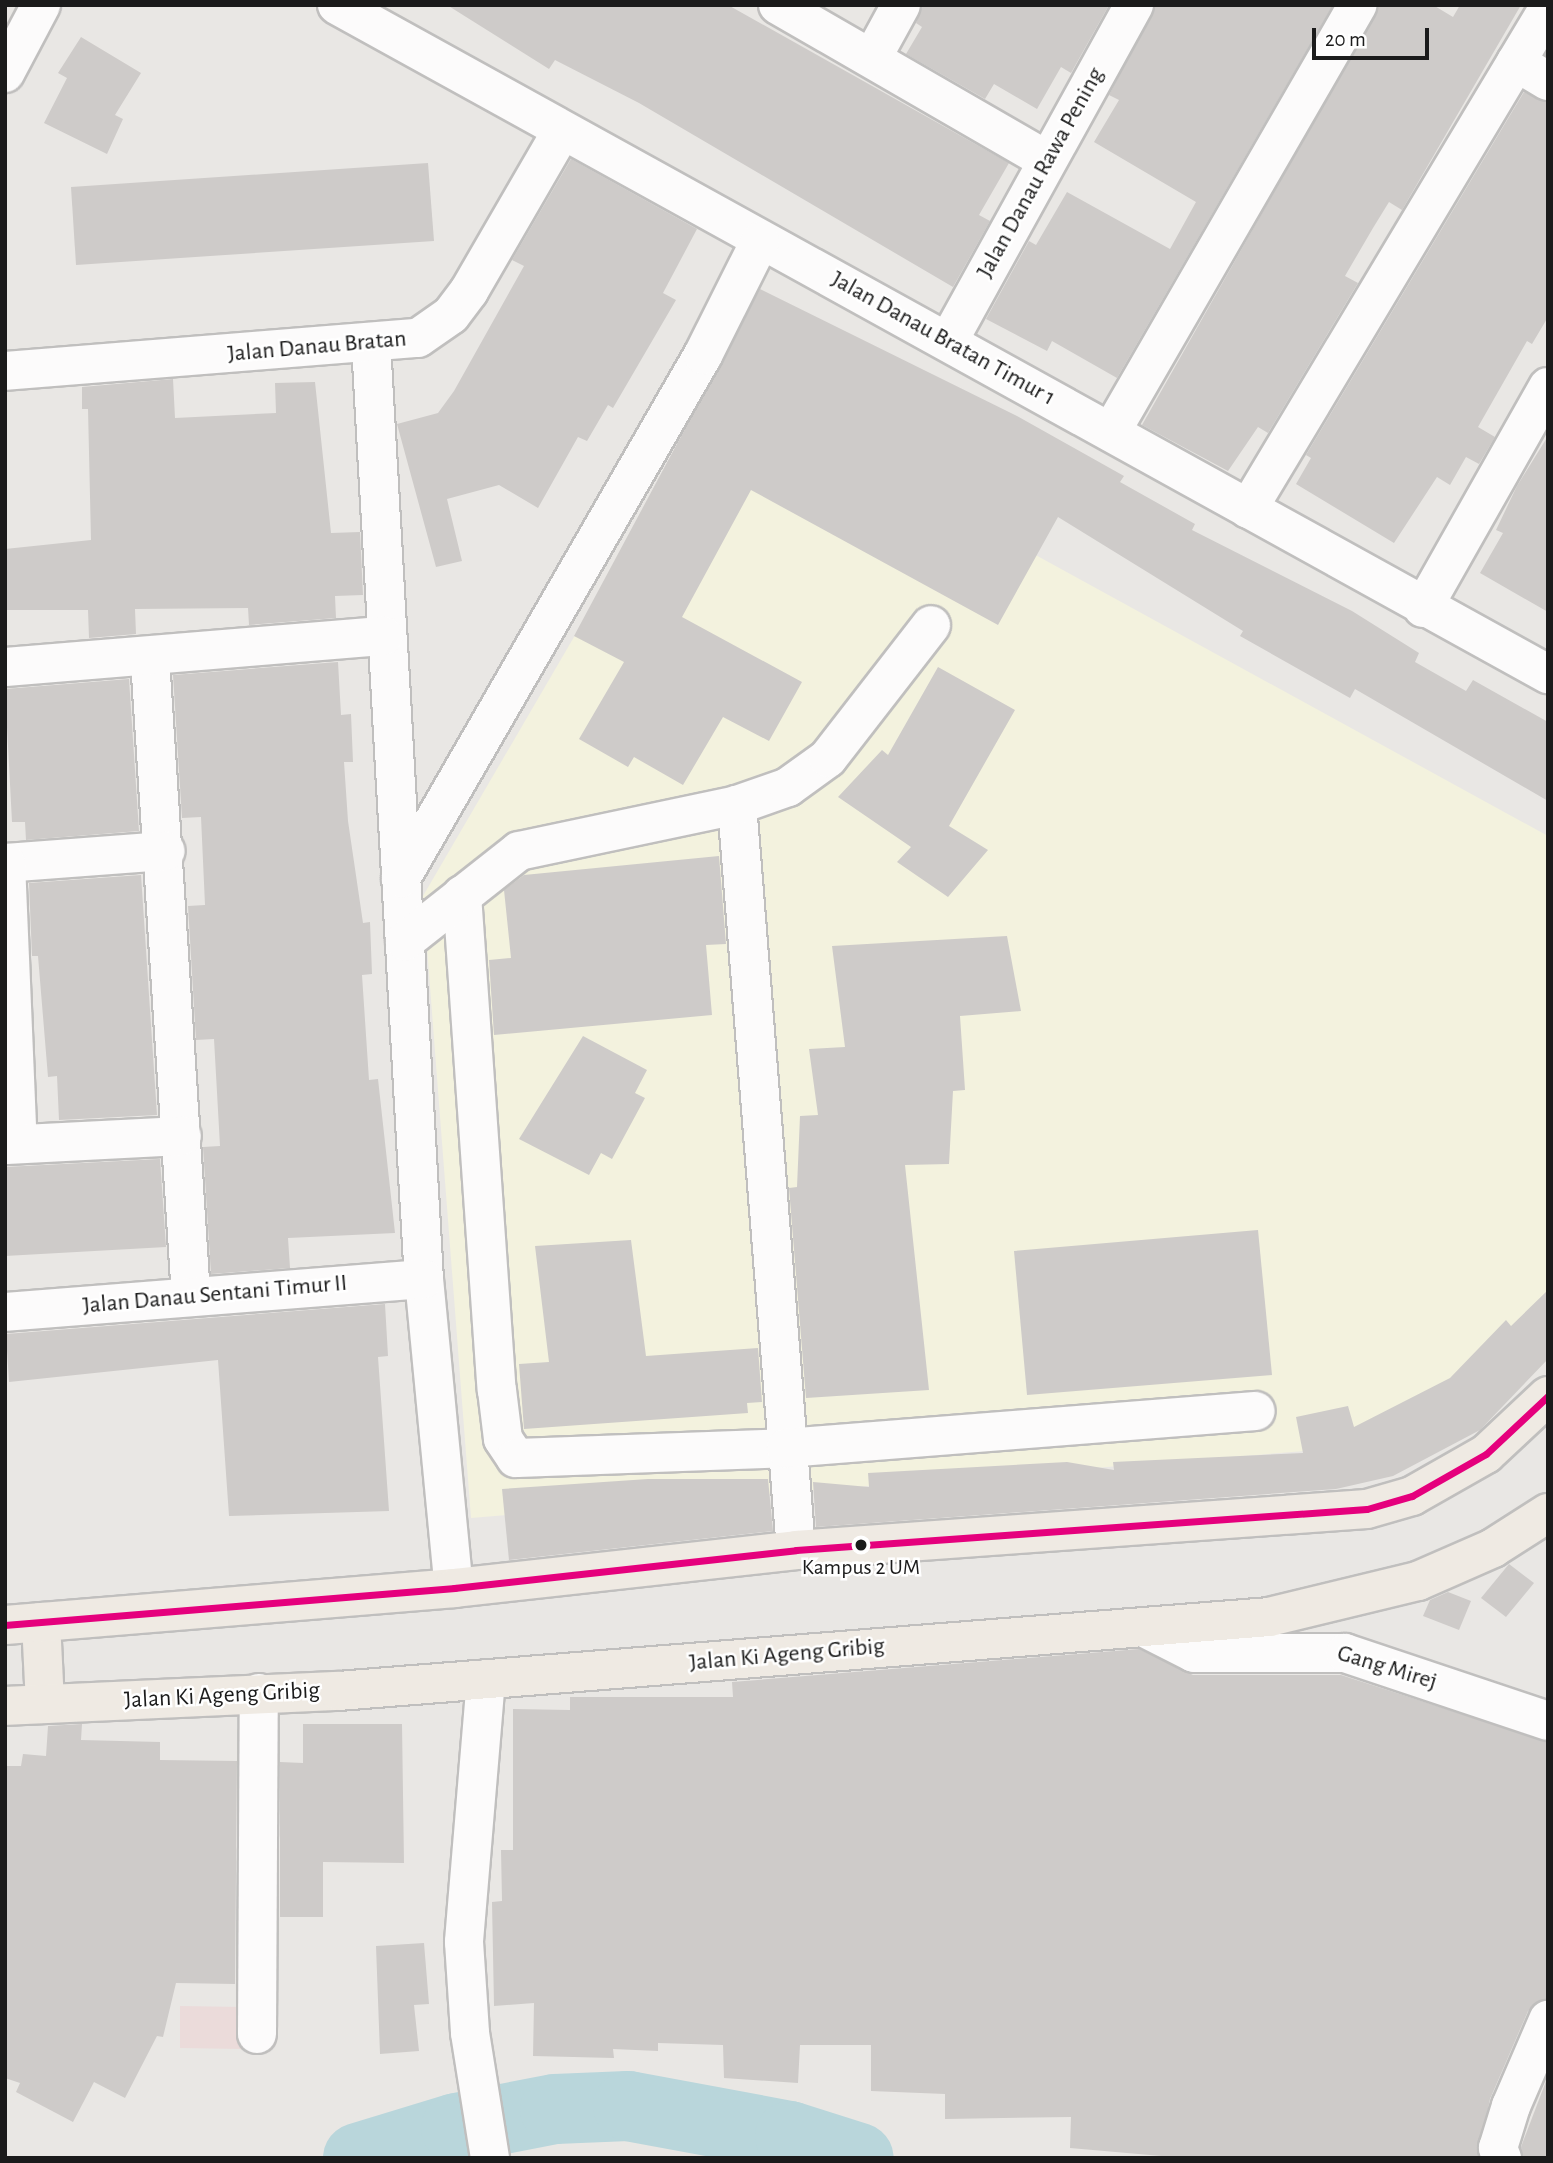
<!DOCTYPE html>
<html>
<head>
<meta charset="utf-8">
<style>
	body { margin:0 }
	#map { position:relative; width:1553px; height:2163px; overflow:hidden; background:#e9e7e4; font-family:"Alegreya Sans",sans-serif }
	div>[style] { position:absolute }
	.commercial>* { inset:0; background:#ebdbda }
	.education>* { inset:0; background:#f3f2de }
	.river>* { height:70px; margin:-35px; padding:0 35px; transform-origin:35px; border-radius:35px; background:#b9d6db }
	.building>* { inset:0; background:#cecbc9 }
	.roads { filter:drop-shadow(2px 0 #c0bfbe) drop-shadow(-2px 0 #c0bfbe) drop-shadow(0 2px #c0bfbe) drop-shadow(0 -2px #c0bfbe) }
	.minor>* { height:38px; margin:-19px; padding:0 19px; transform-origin:19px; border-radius:19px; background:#fcfbfb }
	.major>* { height:38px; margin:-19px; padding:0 19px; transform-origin:19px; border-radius:19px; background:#efeae3 }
	.bus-1>* { height:7px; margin:-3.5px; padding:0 3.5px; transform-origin:3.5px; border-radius:3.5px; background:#e5007d }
	.dots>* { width:19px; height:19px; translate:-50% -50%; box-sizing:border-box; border:4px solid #fff; border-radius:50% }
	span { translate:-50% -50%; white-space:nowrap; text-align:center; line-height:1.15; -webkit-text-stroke:5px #fff; paint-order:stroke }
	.bus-label { font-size:22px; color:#1b1b1b }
	.street-label { font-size:24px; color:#1b1b1b }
	.frame { position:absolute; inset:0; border:7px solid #1b1b1b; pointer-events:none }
	.scale { position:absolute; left:1312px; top:28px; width:117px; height:32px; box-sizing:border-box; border:4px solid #1b1b1b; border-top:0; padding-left:9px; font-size:21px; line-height:24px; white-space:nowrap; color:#1b1b1b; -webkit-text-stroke:5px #fff; paint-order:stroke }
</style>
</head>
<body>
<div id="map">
	<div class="commercial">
		<i style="clip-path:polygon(180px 2006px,243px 2007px,242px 2049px,180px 2048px)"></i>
	</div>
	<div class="education">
		<i style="clip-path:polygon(722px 383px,1548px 836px,1548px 1322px,1380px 1445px,471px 1518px,423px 896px)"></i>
	</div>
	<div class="river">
		<i style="left:358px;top:2158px;width:102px;rotate:-17deg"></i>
		<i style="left:456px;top:2128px;width:101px;rotate:-10.9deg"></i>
		<i style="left:555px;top:2109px;width:73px;rotate:-2.4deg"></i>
		<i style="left:628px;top:2106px;width:165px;rotate:10.5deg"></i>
		<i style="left:790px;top:2136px;width:72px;rotate:17.7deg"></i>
	</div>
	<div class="building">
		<i style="clip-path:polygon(447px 5px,728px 5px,1009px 163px,979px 215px,990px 221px,953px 287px,639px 103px,555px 60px,549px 69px)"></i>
		<i style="clip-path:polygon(923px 5px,1109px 5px,1071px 73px,1061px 67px,1037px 109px,994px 84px,985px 99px,906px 54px,922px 27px,916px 23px)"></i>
		<i style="clip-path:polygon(1156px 5px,1333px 5px,1117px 378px,1052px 341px,1047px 351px,986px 319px,1029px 241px,1036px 245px,1067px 192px,1170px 249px,1196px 202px,1094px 142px,1119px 100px,1109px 95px)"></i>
		<i style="clip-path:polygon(1380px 5px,1433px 5px,1453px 17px,1460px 5px,1521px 5px,1402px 210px,1389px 202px,1373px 228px,1345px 276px,1358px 283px,1268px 433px,1258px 427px,1228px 471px,1142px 425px)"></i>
		<i style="clip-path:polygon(81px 37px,141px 73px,115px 115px,123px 119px,107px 154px,44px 123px,67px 78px,58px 73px)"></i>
		<i style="clip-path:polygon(1524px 92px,1548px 103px,1548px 317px,1532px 344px,1527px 341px,1478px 427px,1495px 437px,1479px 464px,1466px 457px,1450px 485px,1437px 477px,1394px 543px,1296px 484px,1311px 458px,1306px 455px)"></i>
		<i style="clip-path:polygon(571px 159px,697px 229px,663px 293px,676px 300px,613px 408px,608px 405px,587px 441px,578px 437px,538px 508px,499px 485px,447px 499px,462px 561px,436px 567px,397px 424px,438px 413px,454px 391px,524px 266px,512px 260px)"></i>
		<i style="clip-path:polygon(428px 163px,434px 241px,76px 265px,71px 187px)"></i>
		<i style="clip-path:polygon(760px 289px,1017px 416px,1124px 476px,1120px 482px,1195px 524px,1192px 530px,1352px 611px,1419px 653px,1415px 662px,1466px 691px,1473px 680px,1548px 722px,1548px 801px,1355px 689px,1350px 698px,1240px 636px,1243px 631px,1058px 517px,998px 625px,751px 490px,682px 617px,802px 682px,769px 741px,723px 717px,683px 785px,634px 757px,628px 767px,579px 739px,624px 662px,574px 636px)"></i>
		<i style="clip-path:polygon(173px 379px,175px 418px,276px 413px,275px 383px,315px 382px,331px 533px,360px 532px,363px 595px,335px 596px,336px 618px,249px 625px,248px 608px,135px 609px,136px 634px,89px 638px,88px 610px,5px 610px,5px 549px,91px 540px,88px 409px,82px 409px,82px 387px)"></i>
		<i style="clip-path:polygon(1548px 436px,1548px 612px,1480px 573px,1503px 533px,1496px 530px,1517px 486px)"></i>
		<i style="clip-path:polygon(338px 662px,341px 715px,351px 714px,353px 762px,344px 762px,348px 821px,363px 923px,370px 922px,372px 974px,362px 975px,369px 1080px,378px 1079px,395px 1233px,288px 1238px,290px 1268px,211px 1274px,203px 1147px,220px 1146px,214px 1039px,196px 1040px,188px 906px,205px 905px,201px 817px,182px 818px,173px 675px)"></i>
		<i style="clip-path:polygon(938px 667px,1015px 710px,949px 826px,988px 850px,948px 897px,897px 862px,911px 847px,838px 797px,882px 750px,888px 755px)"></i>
		<i style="clip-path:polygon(129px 679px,139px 831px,26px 840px,25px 822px,12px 822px,5px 689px)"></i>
		<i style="clip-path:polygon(719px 856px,726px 944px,706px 945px,712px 1015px,494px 1035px,489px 960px,511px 958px,504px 890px,524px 875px)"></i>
		<i style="clip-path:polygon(141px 875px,157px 1115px,59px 1120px,57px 1076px,48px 1077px,38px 956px,32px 956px,29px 883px)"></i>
		<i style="clip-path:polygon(1007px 936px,1021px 1011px,960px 1016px,965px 1090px,953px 1091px,949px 1164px,905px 1165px,929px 1390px,806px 1398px,789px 1188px,797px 1187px,800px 1116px,818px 1115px,809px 1049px,845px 1047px,832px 946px)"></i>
		<i style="clip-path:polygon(583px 1036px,647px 1070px,635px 1093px,645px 1098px,612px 1159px,601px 1153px,589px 1175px,519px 1139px)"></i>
		<i style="clip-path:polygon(160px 1159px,166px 1247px,5px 1256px,5px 1167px)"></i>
		<i style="clip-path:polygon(1258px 1230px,1272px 1375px,1027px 1395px,1014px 1251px)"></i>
		<i style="clip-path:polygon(631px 1240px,646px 1356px,758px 1348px,762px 1402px,747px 1403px,748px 1413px,524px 1429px,519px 1364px,549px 1362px,535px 1246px)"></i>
		<i style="clip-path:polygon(1548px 1290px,1548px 1359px,1480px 1430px,1393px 1476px,1336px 1489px,816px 1527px,813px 1482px,869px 1487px,868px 1473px,1067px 1462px,1114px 1470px,1113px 1462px,1303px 1453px,1296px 1417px,1348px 1406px,1354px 1427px,1450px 1378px,1506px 1320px,1511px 1326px)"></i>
		<i style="clip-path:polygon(385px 1304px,388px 1356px,378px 1357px,389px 1511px,229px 1516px,218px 1360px,9px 1382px,6px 1334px)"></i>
		<i style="clip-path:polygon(648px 1479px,768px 1479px,773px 1531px,509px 1560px,502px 1489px)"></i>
		<i style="clip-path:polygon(1509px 1564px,1534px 1583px,1506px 1617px,1481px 1598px)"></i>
		<i style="clip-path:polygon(1448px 1592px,1471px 1601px,1459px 1630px,1423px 1616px,1430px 1600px)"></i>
		<i style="clip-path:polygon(1139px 1649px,1193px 1675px,1341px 1675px,1548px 1742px,1548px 1999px,1528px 2011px,1490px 2099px,1478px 2158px,1184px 2158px,1070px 2148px,1071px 2117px,945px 2119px,945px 2094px,871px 2091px,871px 2045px,800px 2045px,798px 2083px,724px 2078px,723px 2045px,658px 2043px,658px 2051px,613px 2049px,614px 2058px,533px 2056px,534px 2003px,494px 2006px,492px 1902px,502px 1901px,501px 1850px,513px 1850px,513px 1709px,570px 1710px,570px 1697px,733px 1697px,732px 1682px)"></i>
		<i style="clip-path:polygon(82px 1724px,81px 1740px,160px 1742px,160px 1760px,237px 1761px,235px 1984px,176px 1983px,163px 2037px,157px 2036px,125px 2098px,94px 2082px,73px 2122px,16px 2092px,20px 2083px,5px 2078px,5px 1766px,21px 1766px,23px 1754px,46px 1756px,48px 1726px)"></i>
		<i style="clip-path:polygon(303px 1724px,402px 1724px,404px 1863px,323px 1862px,323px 1917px,280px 1917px,280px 1762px,303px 1763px)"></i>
		<i style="clip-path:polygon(424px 1943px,429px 2004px,414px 2005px,419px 2051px,380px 2054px,376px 1946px)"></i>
		<i style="clip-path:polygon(1548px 2076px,1548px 2158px,1523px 2158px,1521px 2147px)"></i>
	</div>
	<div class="roads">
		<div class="minor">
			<i style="left:337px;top:5px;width:1384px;rotate:28.92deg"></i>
			<i style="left:778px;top:5px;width:310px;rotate:30deg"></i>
			<i style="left:872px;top:58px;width:60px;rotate:-61.3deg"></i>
			<i style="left:1516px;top:62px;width:37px;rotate:31deg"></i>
			<i style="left:5px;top:73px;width:77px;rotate:-62.1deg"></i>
			<i style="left:949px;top:340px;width:383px;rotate:-61.1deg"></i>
			<i style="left:371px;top:344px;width:937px;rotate:86.76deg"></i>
			<i style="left:424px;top:1279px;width:310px;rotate:84.5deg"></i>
			<i style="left:5px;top:371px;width:414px;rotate:-4.6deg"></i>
			<i style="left:418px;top:338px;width:40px;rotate:-34.9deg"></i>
			<i style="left:451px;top:315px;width:30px;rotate:-53deg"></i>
			<i style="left:469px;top:291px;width:184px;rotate:-59.9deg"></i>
			<i style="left:1111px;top:432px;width:493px;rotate:-60deg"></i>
			<i style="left:1248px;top:509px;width:583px;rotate:-59.04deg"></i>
			<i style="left:1423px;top:608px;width:254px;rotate:-60.5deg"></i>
			<i style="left:150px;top:659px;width:638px;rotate:86.32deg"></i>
			<i style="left:5px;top:667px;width:380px;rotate:-4.7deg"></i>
			<i style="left:737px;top:805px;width:747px;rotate:85.47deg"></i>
			<i style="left:5px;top:863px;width:161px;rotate:-4.3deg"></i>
			<i style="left:6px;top:863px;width:281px;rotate:87.6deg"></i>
			<i style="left:401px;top:878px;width:604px;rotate:-60deg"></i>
			<i style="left:703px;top:355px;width:127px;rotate:-63.4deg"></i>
			<i style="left:462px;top:895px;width:496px;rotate:86deg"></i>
			<i style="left:497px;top:1390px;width:49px;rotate:83deg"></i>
			<i style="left:503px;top:1439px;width:23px;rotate:56deg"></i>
			<i style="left:516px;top:1458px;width:270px;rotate:-2.1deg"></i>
			<i style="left:786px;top:1448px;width:471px;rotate:-4.5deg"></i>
			<i style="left:405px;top:941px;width:145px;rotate:-38.3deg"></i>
			<i style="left:519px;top:851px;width:223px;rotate:-11.9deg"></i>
			<i style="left:737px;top:805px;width:54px;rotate:-19.4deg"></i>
			<i style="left:788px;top:787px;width:49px;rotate:-35.9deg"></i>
			<i style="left:828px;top:758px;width:168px;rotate:-52.2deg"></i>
			<i style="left:5px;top:1145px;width:177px;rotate:-2.9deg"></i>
			<i style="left:5px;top:1312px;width:420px;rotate:-4.5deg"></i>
			<i style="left:1143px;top:1627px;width:57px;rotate:27deg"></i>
			<i style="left:1194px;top:1653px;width:151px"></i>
			<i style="left:1345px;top:1653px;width:214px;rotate:18.5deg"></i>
			<i style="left:486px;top:1679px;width:264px;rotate:94.8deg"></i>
			<i style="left:464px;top:1942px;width:91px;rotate:86.2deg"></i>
			<i style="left:470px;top:2033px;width:127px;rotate:80.9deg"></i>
			<i style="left:257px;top:2034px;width:341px;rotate:-89.7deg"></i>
			<i style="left:1502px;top:2158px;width:11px;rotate:-112deg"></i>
			<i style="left:1498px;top:2148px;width:44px;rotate:-72.8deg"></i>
			<i style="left:1511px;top:2106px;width:94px;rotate:-66.7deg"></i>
		</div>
		<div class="major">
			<i style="left:41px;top:1622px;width:82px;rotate:87.2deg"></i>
			<i style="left:5px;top:1625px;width:451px;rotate:-4.7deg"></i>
			<i style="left:454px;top:1588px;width:344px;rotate:-6.3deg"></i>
			<i style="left:796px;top:1550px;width:572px;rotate:-4.11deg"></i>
			<i style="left:1367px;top:1509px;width:47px;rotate:-16.1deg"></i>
			<i style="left:1412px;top:1496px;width:85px;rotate:-29.6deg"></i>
			<i style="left:1486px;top:1454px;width:85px;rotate:-43.1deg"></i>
			<i style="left:5px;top:1706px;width:333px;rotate:-2.6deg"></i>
			<i style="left:338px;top:1691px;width:934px;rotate:-4.54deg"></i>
			<i style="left:1269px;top:1617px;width:153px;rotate:-13.6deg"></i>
			<i style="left:1418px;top:1581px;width:82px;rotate:-23.7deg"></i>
			<i style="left:1493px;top:1548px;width:65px;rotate:-32.5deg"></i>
		</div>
	</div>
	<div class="bus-1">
		<i style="left:5px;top:1625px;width:451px;rotate:-4.7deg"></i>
		<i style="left:454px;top:1588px;width:344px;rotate:-6.3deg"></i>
		<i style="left:796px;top:1550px;width:572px;rotate:-4.11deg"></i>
		<i style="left:1367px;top:1509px;width:47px;rotate:-16.1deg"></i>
		<i style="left:1412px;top:1496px;width:85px;rotate:-29.6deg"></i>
		<i style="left:1486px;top:1454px;width:85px;rotate:-43.1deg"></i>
	</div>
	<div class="dots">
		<i style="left:861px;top:1545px;background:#1b1b1b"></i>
	</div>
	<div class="bus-label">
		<span style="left:861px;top:1568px">Kampus 2 UM</span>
	</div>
	<div class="street-label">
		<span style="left:1041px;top:173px;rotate:-61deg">Jalan Danau Rawa Pening</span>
		<span style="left:943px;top:339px;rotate:29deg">Jalan Danau Bratan Timur 1</span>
		<span style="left:317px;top:347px;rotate:-5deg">Jalan Danau Bratan</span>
		<span style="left:215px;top:1295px;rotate:-5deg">Jalan Danau Sentani Timur II</span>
		<span style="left:787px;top:1655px;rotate:-5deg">Jalan Ki Ageng Gribig</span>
		<span style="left:1387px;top:1668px;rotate:17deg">Gang Mirej</span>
		<span style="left:222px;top:1696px;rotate:-3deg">Jalan Ki Ageng Gribig</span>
	</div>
	<div class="frame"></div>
	<div class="scale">20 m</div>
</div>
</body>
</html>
